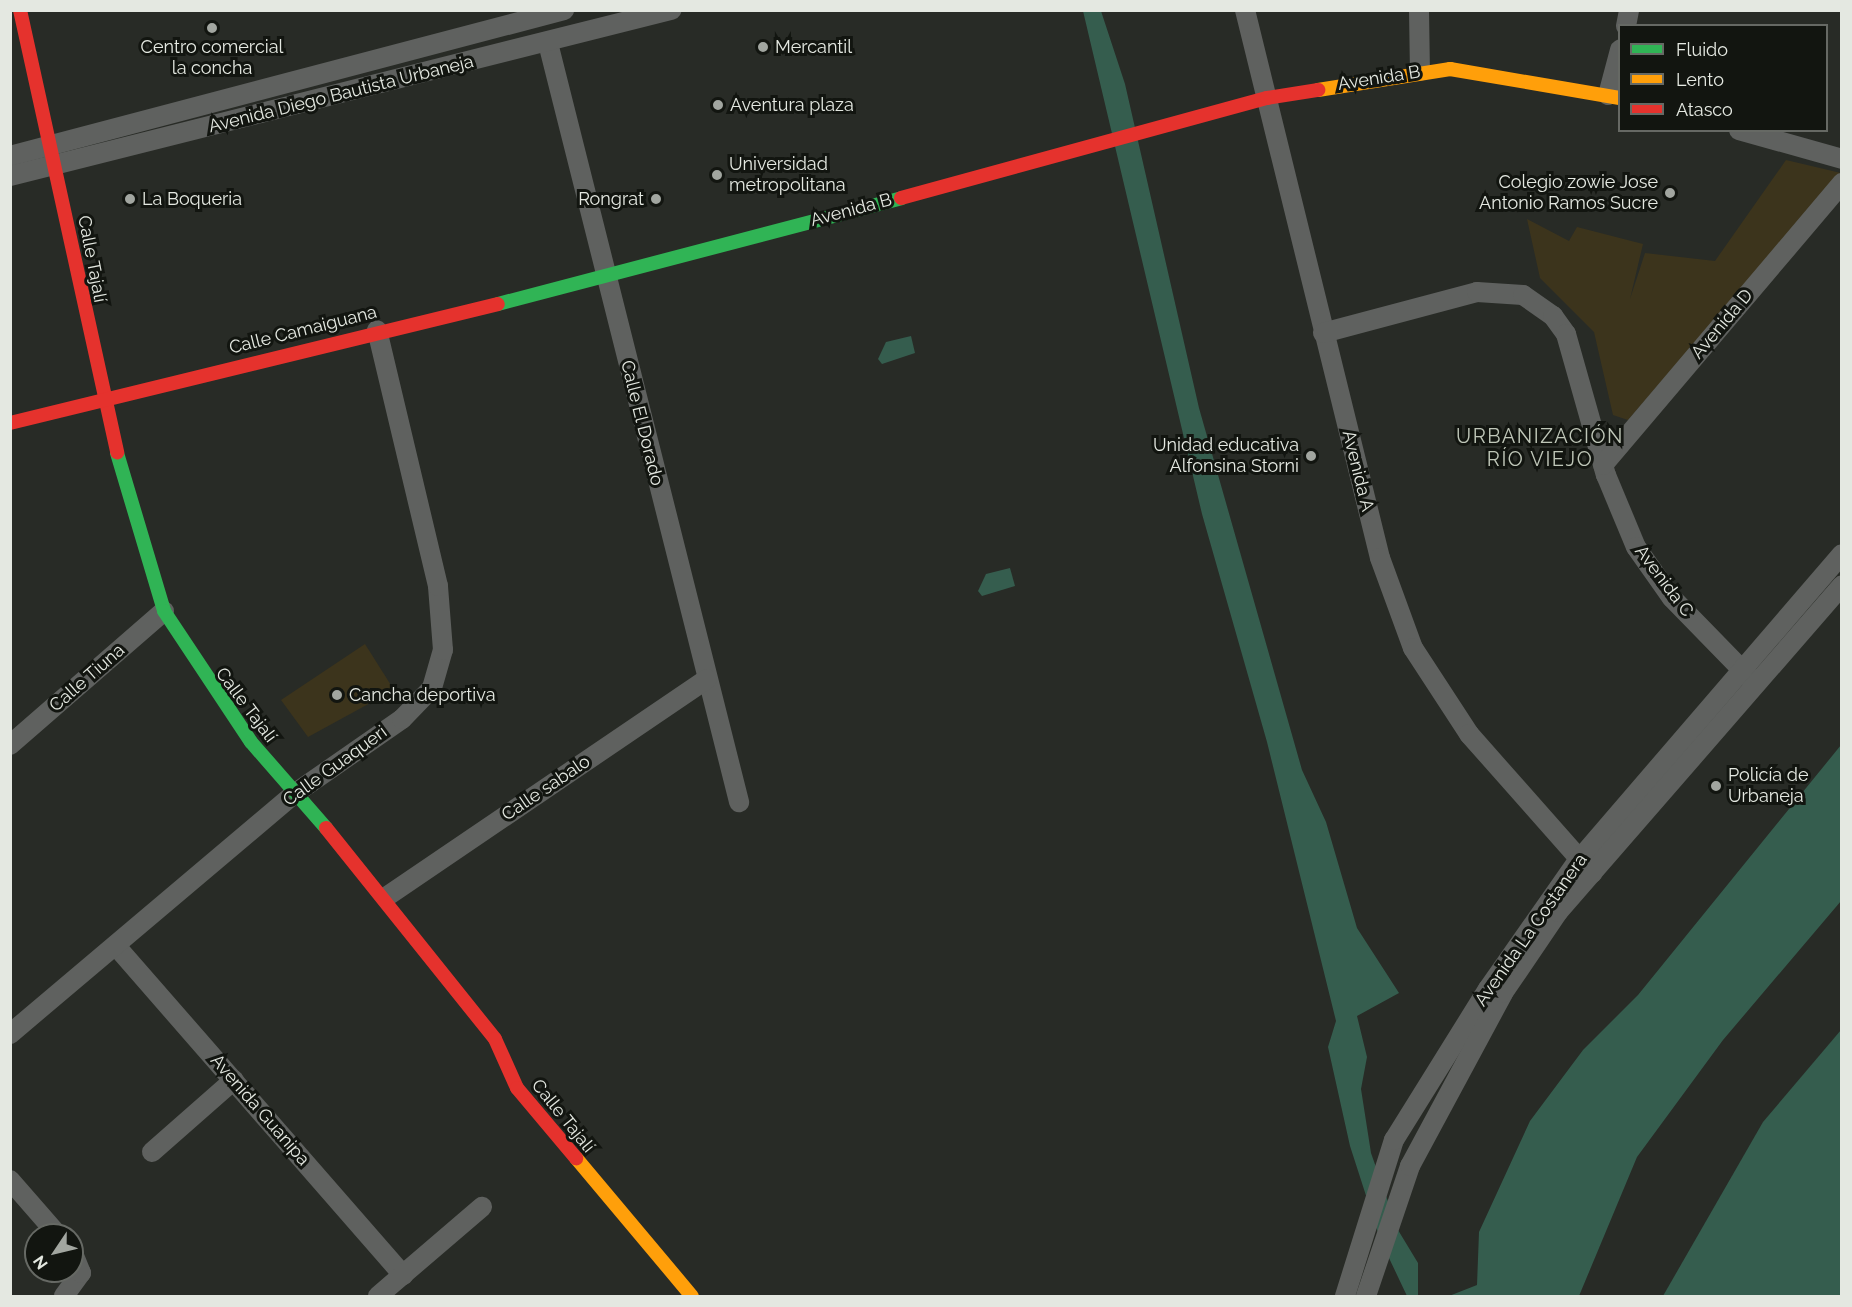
<!DOCTYPE html>
<html>
<head>
<meta charset="utf-8">
<style>
	body { margin:0 }
	#map { position:relative; width:1852px; height:1307px; overflow:hidden; background:#282b26; font-family:Raleway,sans-serif }
	div>[style] { position:absolute }
	.green>* { inset:0; background:#3c341c }
	.water>* { inset:0; background:#355d4e }
	.street>* { height:20px; margin:-10px; padding:0 10px; transform-origin:10px; border-radius:10px; background:#5f615f }
	.fast>* { height:14px; margin:-7px; padding:0 7px; transform-origin:7px; border-radius:7px; background:#30b455 }
	.slow>* { height:14px; margin:-7px; padding:0 7px; transform-origin:7px; border-radius:7px; background:#ff9f0a }
	.jam>* { height:14px; margin:-7px; padding:0 7px; transform-origin:7px; border-radius:7px; background:#e5322d }
	.dots>* { width:16px; height:16px; translate:-50% -50%; box-sizing:border-box; border:3px solid #121510; border-radius:50% }
	span { translate:-50% -50%; white-space:nowrap; text-align:center; line-height:1.15; -webkit-text-stroke:6px #121510; paint-order:stroke }
	.poi-label { font-size:18px; color:#e4e8e1 }
	.left { translate:0 -50%; text-align:left }
	.right { translate:-100% -50%; text-align:right }
	.street-label { font-size:18px; color:#e4e8e1 }
	.neighbourhood-label { font-size:20px; color:#bfc6b8; letter-spacing:1.5px }
	.frame { position:absolute; inset:0; border:12px solid #e4e8e1; pointer-events:none }
	.legend { position:absolute; left:1618px; top:24px; width:210px; height:108px; box-sizing:border-box; background:#121510; border:2px solid #666964; margin:0; padding:8px 10px; list-style:none; font-size:18px; color:#e4e8e1 }
	.legend li { display:flex; align-items:center; gap:12px; height:30px }
	.legend b { width:30px; border:2px solid #666964 }
	.north { position:absolute; left:24px; top:1223px; width:60px; height:60px; box-sizing:border-box; background:#121510; border:2px solid #666964; border-radius:50%; rotate:235deg; font-size:16px; font-weight:700; line-height:24px; text-align:center; color:#e4e8e1 }
	.north::after { content:''; display:block; margin:auto; width:21px; height:27px; background:#a2a6a0; clip-path:polygon(50% 0,100% 100%,50% 72%,0 100%) }
</style>
</head>
<body>
<div id="map">
	<div class="green">
		<i style="clip-path:polygon(1786px 160px,1841px 173px,1628px 420px,1613px 415px,1594px 332px,1540px 278px,1527px 219px,1569px 241px,1577px 227px,1643px 244px,1630px 299px,1645px 253px,1715px 261px)"></i>
		<i style="clip-path:polygon(365px 644px,394px 690px,308px 737px,281px 700px)"></i>
	</div>
	<div class="water">
		<i style="clip-path:polygon(1083px 11px,1101px 11px,1125px 84px,1199px 408px,1302px 770px,1326px 822px,1357px 928px,1399px 993px,1357px 1016px,1367px 1057px,1361px 1089px,1371px 1153px,1398px 1230px,1418px 1263px,1418px 1296px,1407px 1296px,1380px 1239px,1350px 1146px,1328px 1047px,1336px 1021px,1267px 742px,1202px 514px)"></i>
		<i style="clip-path:polygon(911px 336px,915px 353px,882px 364px,878px 359px,886px 342px)"></i>
		<i style="clip-path:polygon(1010px 568px,1015px 586px,982px 596px,978px 591px,986px 574px)"></i>
		<i style="clip-path:polygon(1841px 745px,1841px 901px,1723px 1040px,1637px 1157px,1579px 1296px,1449px 1296px,1477px 1285px,1479px 1232px,1530px 1121px,1583px 1050px,1638px 995px)"></i>
		<i style="clip-path:polygon(1841px 1030px,1841px 1296px,1663px 1296px,1763px 1122px)"></i>
	</div>
	<div class="street">
		<i style="left:1245px;top:10px;width:564px;rotate:76.16deg"></i>
		<i style="left:1380px;top:558px;width:96px;rotate:69.9deg"></i>
		<i style="left:1413px;top:648px;width:103px;rotate:56.9deg"></i>
		<i style="left:1469px;top:734px;width:186px;rotate:48.5deg"></i>
		<i style="left:1419px;top:10px;width:61px;rotate:89.1deg"></i>
		<i style="left:1626px;top:26px;width:16px;rotate:-79deg"></i>
		<i style="left:548px;top:43px;width:783px;rotate:75.87deg"></i>
		<i style="left:1608px;top:95px;width:47px;rotate:-75.1deg"></i>
		<i style="left:1739px;top:130px;width:107px;rotate:15.7deg"></i>
		<i style="left:10px;top:156px;width:573px;rotate:-14.76deg"></i>
		<i style="left:10px;top:176px;width:682px;rotate:-14.1deg"></i>
		<i style="left:1323px;top:333px;width:159px;rotate:-14.9deg"></i>
		<i style="left:1477px;top:292px;width:46px;rotate:3.7deg"></i>
		<i style="left:1523px;top:295px;width:37px;rotate:35deg"></i>
		<i style="left:1553px;top:316px;width:22px;rotate:54deg"></i>
		<i style="left:1566px;top:334px;width:147px;rotate:74.2deg"></i>
		<i style="left:1606px;top:475px;width:78px;rotate:67.4deg"></i>
		<i style="left:1636px;top:547px;width:62px;rotate:54.8deg"></i>
		<i style="left:1672px;top:598px;width:112px;rotate:45.7deg"></i>
		<i style="left:1603px;top:465px;width:370px;rotate:-49.7deg"></i>
		<i style="left:10px;top:745px;width:204px;rotate:-41deg"></i>
		<i style="left:386px;top:897px;width:388px;rotate:-34.2deg"></i>
		<i style="left:116px;top:946px;width:437px;rotate:48.9deg"></i>
		<i style="left:10px;top:1034px;width:372px;rotate:-40.2deg"></i>
		<i style="left:294px;top:794px;width:131px;rotate:-34.8deg"></i>
		<i style="left:402px;top:719px;width:43px;rotate:-45.9deg"></i>
		<i style="left:432px;top:688px;width:40px;rotate:-74deg"></i>
		<i style="left:443px;top:650px;width:64px;rotate:-94.5deg"></i>
		<i style="left:438px;top:586px;width:263px;rotate:-103.4deg"></i>
		<i style="left:152px;top:1152px;width:109px;rotate:-41.3deg"></i>
		<i style="left:10px;top:1180px;width:73px;rotate:48.9deg"></i>
		<i style="left:64px;top:1296px;width:29px;rotate:-54deg"></i>
		<i style="left:81px;top:1273px;width:24px;rotate:-112deg"></i>
		<i style="left:378px;top:1296px;width:137px;rotate:-40.6deg"></i>
		<i style="left:1345px;top:1296px;width:164px;rotate:-72.6deg"></i>
		<i style="left:1394px;top:1140px;width:178px;rotate:-58.1deg"></i>
		<i style="left:1488px;top:989px;width:155px;rotate:-55deg"></i>
		<i style="left:1577px;top:862px;width:406px;rotate:-49.3deg"></i>
		<i style="left:1366px;top:1296px;width:137px;rotate:-71.3deg"></i>
		<i style="left:1410px;top:1166px;width:196px;rotate:-61.7deg"></i>
		<i style="left:1503px;top:993px;width:98px;rotate:-55.8deg"></i>
		<i style="left:1558px;top:912px;width:433px;rotate:-49deg"></i>
	</div>
	<div class="fast">
		<i style="left:498px;top:304px;width:417px;rotate:-14.7deg"></i>
		<i style="left:117px;top:453px;width:165px;rotate:73.4deg"></i>
		<i style="left:164px;top:611px;width:157px;rotate:56.4deg"></i>
		<i style="left:251px;top:742px;width:114px;rotate:48.9deg"></i>
	</div>
	<div class="slow">
		<i style="left:1318px;top:90px;width:134px;rotate:-9deg"></i>
		<i style="left:1450px;top:69px;width:172px;rotate:9.7deg"></i>
		<i style="left:576px;top:1158px;width:180px;rotate:50deg"></i>
	</div>
	<div class="jam">
		<i style="left:20px;top:10px;width:453px;rotate:77.6deg"></i>
		<i style="left:901px;top:198px;width:379px;rotate:-15.3deg"></i>
		<i style="left:1267px;top:98px;width:52px;rotate:-8.9deg"></i>
		<i style="left:10px;top:423px;width:502px;rotate:-13.7deg"></i>
		<i style="left:326px;top:828px;width:270px;rotate:51.3deg"></i>
		<i style="left:495px;top:1039px;width:54px;rotate:65.8deg"></i>
		<i style="left:517px;top:1088px;width:92px;rotate:49.9deg"></i>
	</div>
	<div class="dots">
		<i style="left:212px;top:28px;background:#a2a6a0"></i>
		<i style="left:763px;top:47px;background:#a2a6a0"></i>
		<i style="left:718px;top:105px;background:#a2a6a0"></i>
		<i style="left:717px;top:175px;background:#a2a6a0"></i>
		<i style="left:1670px;top:193px;background:#a2a6a0"></i>
		<i style="left:130px;top:199px;background:#a2a6a0"></i>
		<i style="left:656px;top:199px;background:#a2a6a0"></i>
		<i style="left:1311px;top:456px;background:#a2a6a0"></i>
		<i style="left:337px;top:695px;background:#a2a6a0"></i>
		<i style="left:1716px;top:786px;background:#a2a6a0"></i>
	</div>
	<div class="poi-label">
		<span class="left" style="left:775px;top:47px">Mercantil</span>
		<span style="left:212px;top:58px">Centro comercial<br>la concha</span>
		<span class="left" style="left:730px;top:105px">Aventura plaza</span>
		<span class="left" style="left:729px;top:175px">Universidad<br>metropolitana</span>
		<span class="right" style="left:1658px;top:193px">Colegio zowie Jose<br>Antonio Ramos Sucre</span>
		<span class="left" style="left:142px;top:199px">La Boqueria</span>
		<span class="right" style="left:644px;top:199px">Rongrat</span>
		<span class="right" style="left:1299px;top:456px">Unidad educativa<br>Alfonsina Storni</span>
		<span class="left" style="left:349px;top:695px">Cancha deportiva</span>
		<span class="left" style="left:1728px;top:786px">Policía de<br>Urbaneja</span>
	</div>
	<div class="street-label">
		<span style="left:1379px;top:78px;rotate:-9deg">Avenida B</span>
		<span style="left:341px;top:94px;rotate:-14deg">Avenida Diego Bautista Urbaneja</span>
		<span style="left:851px;top:210px;rotate:-15deg">Avenida B</span>
		<span style="left:92px;top:259px;rotate:79deg">Calle Tajalí</span>
		<span style="left:1722px;top:324px;rotate:-50deg">Avenida D</span>
		<span style="left:303px;top:330px;rotate:-14deg">Calle Camaiguana</span>
		<span style="left:642px;top:423px;rotate:76deg">Calle El Dorado</span>
		<span style="left:1358px;top:471px;rotate:76deg">Avenida A</span>
		<span style="left:1664px;top:581px;rotate:53deg">Avenida C</span>
		<span style="left:87px;top:678px;rotate:-41deg">Calle Tiuna</span>
		<span style="left:246px;top:705px;rotate:53deg">Calle Tajalí</span>
		<span style="left:335px;top:766px;rotate:-36deg">Calle Guaqueri</span>
		<span style="left:546px;top:788px;rotate:-34deg">Calle sabalo</span>
		<span style="left:1531px;top:930px;rotate:-55deg">Avenida La Costanera</span>
		<span style="left:260px;top:1110px;rotate:49deg">Avenida Guanipa</span>
		<span style="left:563px;top:1116px;rotate:51deg">Calle Tajalí</span>
	</div>
	<div class="neighbourhood-label">
		<span style="left:1540px;top:448px">URBANIZACIÓN<br>RÍO VIEJO</span>
	</div>
	<div class="frame"></div>
	<ul class="legend">
	<li><b style="height:8px;background:#30b455"></b>Fluido</li>
	<li><b style="height:8px;background:#ff9f0a"></b>Lento</li>
	<li><b style="height:8px;background:#e5322d"></b>Atasco</li>
	</ul>
	<div class="north">N</div>
</div>
</body>
</html>
